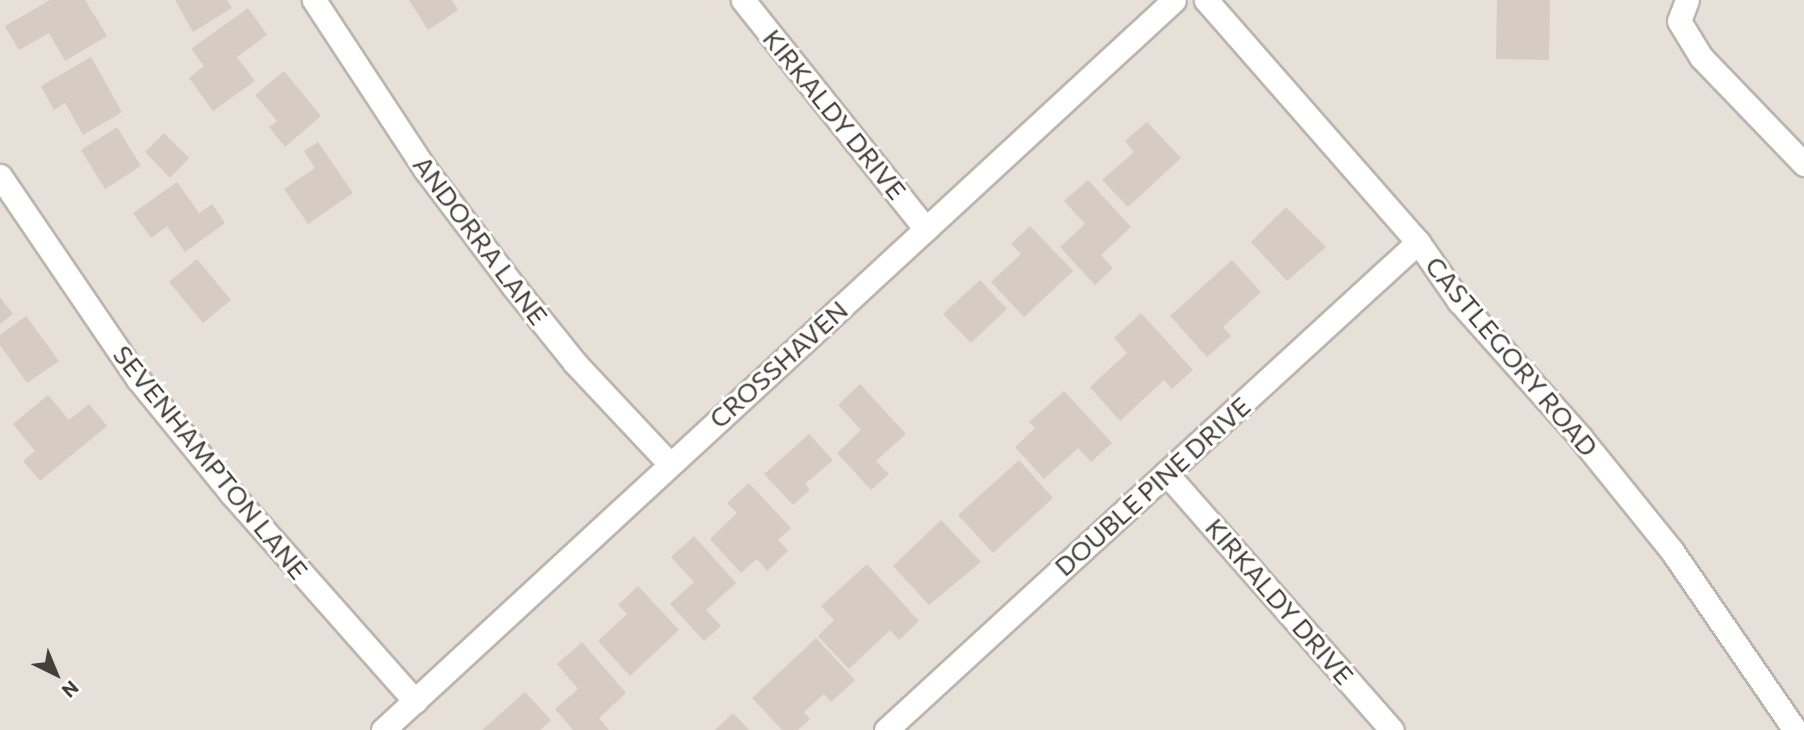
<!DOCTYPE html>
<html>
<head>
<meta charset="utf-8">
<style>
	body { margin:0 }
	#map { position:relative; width:1804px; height:730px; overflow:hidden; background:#f3efea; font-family:Commissioner,sans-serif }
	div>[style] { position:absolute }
	.residential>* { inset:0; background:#e6e0d8 }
	.building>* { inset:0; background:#d6ccc3 }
	.roads { filter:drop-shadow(2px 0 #bdb5ad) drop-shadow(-2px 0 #bdb5ad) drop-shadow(0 2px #bdb5ad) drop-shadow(0 -2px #bdb5ad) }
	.minor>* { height:23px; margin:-11.5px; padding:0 11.5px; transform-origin:11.5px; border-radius:11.5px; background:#fff }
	span { translate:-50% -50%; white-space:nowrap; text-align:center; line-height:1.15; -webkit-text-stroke:6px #fff; paint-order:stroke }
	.street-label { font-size:26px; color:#463f39 }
	.north { position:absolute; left:21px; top:639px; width:70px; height:70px; -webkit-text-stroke:5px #fff; paint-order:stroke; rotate:137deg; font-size:19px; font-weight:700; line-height:28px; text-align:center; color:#463f39 }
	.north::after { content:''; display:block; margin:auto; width:24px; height:32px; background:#463f39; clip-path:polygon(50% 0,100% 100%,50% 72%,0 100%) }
</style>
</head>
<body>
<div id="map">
	<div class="residential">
		<i style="clip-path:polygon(0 0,1804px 0,1804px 730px,0 730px)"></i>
	</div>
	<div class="building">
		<i style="clip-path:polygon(50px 0,85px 0,107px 36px,65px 61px,49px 33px,19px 50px,5px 26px)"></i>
		<i style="clip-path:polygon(175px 0,227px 0,232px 8px,193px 32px)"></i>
		<i style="clip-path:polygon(409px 0,452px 0,458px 10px,428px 30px)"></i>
		<i style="clip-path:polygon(1497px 0,1550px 0,1549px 60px,1496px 59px)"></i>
		<i style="clip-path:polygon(248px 8px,267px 35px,237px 57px,255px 81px,213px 111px,189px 78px,204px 66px,191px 49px)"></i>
		<i style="clip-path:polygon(91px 57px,122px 112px,83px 135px,65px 103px,54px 110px,41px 86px)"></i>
		<i style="clip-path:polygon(284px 71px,321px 116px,285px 147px,269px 127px,277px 121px,255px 95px)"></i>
		<i style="clip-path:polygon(1147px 122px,1181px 158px,1128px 207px,1102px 180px,1134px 152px,1125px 141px)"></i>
		<i style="clip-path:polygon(117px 127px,141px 166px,105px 189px,81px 150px)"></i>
		<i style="clip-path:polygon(164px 133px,189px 158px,170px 178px,145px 152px)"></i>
		<i style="clip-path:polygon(318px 142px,353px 193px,308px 224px,284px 189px,315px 168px,304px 151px)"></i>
		<i style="clip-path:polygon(1088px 180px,1131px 227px,1101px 255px,1113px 268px,1095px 285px,1060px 247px,1085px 224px,1064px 201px)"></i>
		<i style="clip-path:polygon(177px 182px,199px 213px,212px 204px,225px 223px,185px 252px,167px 226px,151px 238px,133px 213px)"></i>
		<i style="clip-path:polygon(1286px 207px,1326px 247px,1287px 281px,1251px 242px)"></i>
		<i style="clip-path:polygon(1030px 226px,1073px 271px,1024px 317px,991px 282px,1021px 254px,1011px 244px)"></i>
		<i style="clip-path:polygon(197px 259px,231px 300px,203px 323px,169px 282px)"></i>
		<i style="clip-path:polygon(1232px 260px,1261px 292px,1223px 327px,1231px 336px,1207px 357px,1170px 316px)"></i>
		<i style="clip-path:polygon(980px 280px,1007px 309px,971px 343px,943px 314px)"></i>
		<i style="clip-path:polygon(0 297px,13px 314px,0 324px)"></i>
		<i style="clip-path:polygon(1141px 313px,1193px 370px,1172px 389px,1164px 380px,1120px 421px,1090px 387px,1127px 353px,1114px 338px)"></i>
		<i style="clip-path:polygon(26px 316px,59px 361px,27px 383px,0 345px,0 335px)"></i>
		<i style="clip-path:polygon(860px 384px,906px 434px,876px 461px,889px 474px,871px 490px,837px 453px,861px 430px,838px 405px)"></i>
		<i style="clip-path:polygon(1064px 391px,1112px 443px,1091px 462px,1078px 448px,1044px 479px,1015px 447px,1035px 428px,1029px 422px)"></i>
		<i style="clip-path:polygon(48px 395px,69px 420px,89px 404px,107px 426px,40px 481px,23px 461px,35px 451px,13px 424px)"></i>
		<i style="clip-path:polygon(809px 434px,833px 460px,805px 484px,810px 490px,793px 505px,764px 474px)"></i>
		<i style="clip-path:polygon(1019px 460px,1053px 498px,993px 553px,958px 515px)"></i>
		<i style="clip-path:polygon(749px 483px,791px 528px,778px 540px,788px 551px,767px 571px,757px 559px,741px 573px,710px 539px,737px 513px,727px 503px)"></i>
		<i style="clip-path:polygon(941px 520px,981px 562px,929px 605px,893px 566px)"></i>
		<i style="clip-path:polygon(694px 536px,736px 583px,706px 610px,721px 626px,704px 641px,670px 604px,694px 582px,671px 557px)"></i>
		<i style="clip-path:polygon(867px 564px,919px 621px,899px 640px,890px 630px,849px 669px,818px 636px,834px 620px,821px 606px)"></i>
		<i style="clip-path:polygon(638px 586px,679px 630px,630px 676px,598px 641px,627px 614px,618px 605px)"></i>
		<i style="clip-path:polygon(816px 638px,855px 680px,831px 702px,824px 694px,804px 712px,810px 719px,798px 730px,782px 730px,752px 698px)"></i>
		<i style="clip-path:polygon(582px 642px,626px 693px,599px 718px,609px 730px,573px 730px,555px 709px,578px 689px,557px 664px)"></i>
		<i style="clip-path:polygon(525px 692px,551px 720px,540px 730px,482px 730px)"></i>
		<i style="clip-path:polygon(733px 713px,749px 730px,715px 730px)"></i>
	</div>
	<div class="roads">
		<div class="minor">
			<i style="left:314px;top:0;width:202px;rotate:56.7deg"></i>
			<i style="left:425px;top:169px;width:148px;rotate:53deg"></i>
			<i style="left:514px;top:287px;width:97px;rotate:51.2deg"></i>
			<i style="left:575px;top:363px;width:137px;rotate:46.8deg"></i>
			<i style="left:743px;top:0;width:293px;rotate:51.4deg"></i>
			<i style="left:1206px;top:0;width:322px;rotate:48.8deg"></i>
			<i style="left:1418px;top:242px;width:72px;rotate:55.2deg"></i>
			<i style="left:1459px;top:301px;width:182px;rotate:48.3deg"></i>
			<i style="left:1580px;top:437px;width:146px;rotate:51.1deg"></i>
			<i style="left:1672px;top:551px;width:217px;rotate:55.5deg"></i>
			<i style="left:1687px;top:0;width:22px;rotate:111deg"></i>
			<i style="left:1679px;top:21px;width:42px;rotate:58.6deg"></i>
			<i style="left:1701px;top:57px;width:149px;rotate:46.1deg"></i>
			<i style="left:0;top:176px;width:245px;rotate:55.8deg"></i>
			<i style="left:138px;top:379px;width:147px;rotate:50.8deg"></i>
			<i style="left:231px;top:493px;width:278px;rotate:48.5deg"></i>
			<i style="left:1166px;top:473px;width:342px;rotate:48.7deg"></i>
			<i style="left:383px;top:730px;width:1076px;rotate:-42.7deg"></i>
			<i style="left:886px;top:730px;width:722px;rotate:-42.53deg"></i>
		</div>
	</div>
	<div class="street-label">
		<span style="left:835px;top:114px;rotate:51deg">KIRKALDY DRIVE</span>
		<span style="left:481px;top:240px;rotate:53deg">ANDORRA LANE</span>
		<span style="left:1512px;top:356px;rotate:50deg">CASTLEGORY ROAD</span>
		<span style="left:778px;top:364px;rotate:-42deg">CROSSHAVEN</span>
		<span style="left:211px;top:462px;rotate:51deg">SEVENHAMPTON LANE</span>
		<span style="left:1152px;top:486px;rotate:-42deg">DOUBLE PINE DRIVE</span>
		<span style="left:1280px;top:601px;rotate:49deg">KIRKALDY DRIVE</span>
	</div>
	<div class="north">N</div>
</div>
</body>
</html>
